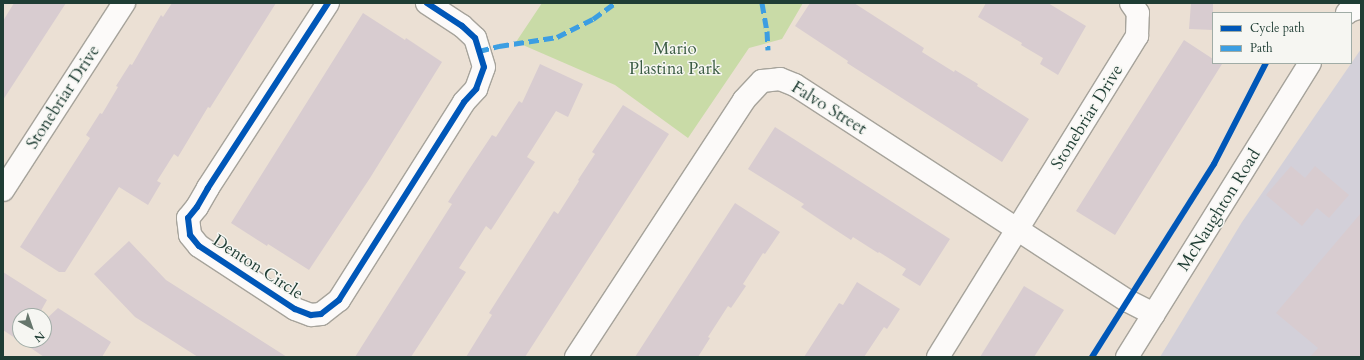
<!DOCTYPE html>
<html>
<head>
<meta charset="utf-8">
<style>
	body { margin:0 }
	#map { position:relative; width:1364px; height:360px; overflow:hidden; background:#ebe0d4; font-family:Cardo,serif }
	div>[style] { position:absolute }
	.industrial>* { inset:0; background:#d3d0d9 }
	.green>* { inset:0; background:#c9dba7 }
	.building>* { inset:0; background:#d8ccd0 }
	.roads { filter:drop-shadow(1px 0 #a6a39b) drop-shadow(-1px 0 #a6a39b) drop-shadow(0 1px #a6a39b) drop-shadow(0 -1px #a6a39b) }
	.minor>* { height:22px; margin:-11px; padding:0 11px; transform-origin:11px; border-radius:11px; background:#fcfaf9 }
	.quiet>* { height:5px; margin-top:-2.5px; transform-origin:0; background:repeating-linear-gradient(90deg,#3c9ee2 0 10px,transparent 0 15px) }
	.cycleway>* { height:6px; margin:-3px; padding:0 3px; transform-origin:3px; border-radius:3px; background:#0057b8 }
	span { translate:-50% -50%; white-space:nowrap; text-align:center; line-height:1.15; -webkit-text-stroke:3px #f6f6f2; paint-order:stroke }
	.park-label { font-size:17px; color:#3b5c44 }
	.street-label { font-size:17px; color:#1f3d34 }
	.frame { position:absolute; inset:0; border:4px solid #1f3d34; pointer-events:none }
	.legend { position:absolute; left:1212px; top:12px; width:140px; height:52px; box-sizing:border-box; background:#f6f6f2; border:1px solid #a0aca6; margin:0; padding:5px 7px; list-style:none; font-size:12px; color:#1f3d34 }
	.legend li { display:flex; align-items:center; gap:8px; height:20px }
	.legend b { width:20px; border:1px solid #a0aca6 }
	.north { position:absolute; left:12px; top:308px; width:40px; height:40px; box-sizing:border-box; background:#f6f6f2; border:1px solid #a0aca6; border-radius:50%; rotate:140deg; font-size:11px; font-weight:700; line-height:16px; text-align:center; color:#1f3d34 }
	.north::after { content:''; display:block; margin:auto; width:14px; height:18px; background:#66766c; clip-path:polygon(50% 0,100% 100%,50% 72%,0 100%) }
</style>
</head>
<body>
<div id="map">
	<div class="industrial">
		<i style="clip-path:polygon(1361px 49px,1361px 357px,1160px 357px,1242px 222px)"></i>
	</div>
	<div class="green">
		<i style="clip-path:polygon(542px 3px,803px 3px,782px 39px,749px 48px,688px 138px,615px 85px,516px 42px)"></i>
	</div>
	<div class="building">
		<i style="clip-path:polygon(14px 3px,66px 3px,3px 100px,3px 21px)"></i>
		<i style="clip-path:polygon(172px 3px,276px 3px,210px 108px,208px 107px,178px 157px,174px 154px,157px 181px,161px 183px,148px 205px,119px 187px,65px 272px,59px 272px,20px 247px,90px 138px,86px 135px,100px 113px,102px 114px,118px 87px,116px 86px,130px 64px,132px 65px,161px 15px,163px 17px)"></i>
		<i style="clip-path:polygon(810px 3px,854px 3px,924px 48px,922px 52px,954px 72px,955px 70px,978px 84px,977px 86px,1029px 119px,1002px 162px,847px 63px,848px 61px,795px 26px)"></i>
		<i style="clip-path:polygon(986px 3px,1048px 3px,1086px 26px,1058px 75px,1040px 64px,1043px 58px,1021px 45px,1022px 43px,978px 17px)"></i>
		<i style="clip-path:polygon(1191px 3px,1213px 3px,1213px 30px,1189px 29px)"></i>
		<i style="clip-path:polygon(363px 13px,405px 40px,406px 38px,442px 62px,370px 178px,309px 270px,268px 244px,267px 246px,231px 223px)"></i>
		<i style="clip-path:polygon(1184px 40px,1213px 59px,1213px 63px,1222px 64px,1115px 235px,1076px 211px)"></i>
		<i style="clip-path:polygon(540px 64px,583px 84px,568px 117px,556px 111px,527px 157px,535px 162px,491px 230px,486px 226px,459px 268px,466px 272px,411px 357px,355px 357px,452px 204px,448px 202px,468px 171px,492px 135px,496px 137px,519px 101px,522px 103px)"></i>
		<i style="clip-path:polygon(623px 105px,669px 134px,525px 357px,466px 357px,492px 315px,489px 313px,554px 211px,558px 214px,579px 181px,578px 180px,595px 154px,592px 152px)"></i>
		<i style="clip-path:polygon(775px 127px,950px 239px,920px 286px,902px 275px,906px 269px,879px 252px,878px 253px,853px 237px,851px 240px,831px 227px,801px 207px,804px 204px,748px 169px)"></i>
		<i style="clip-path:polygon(1291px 166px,1305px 178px,1315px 166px,1349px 195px,1329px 218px,1317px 208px,1302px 226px,1266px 195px)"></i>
		<i style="clip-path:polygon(735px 203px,780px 232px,765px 254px,763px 253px,743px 284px,746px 286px,731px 308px,728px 306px,708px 337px,710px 338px,698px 357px,635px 357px)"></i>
		<i style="clip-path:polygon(1361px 213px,1361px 357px,1310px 357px,1318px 348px,1276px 313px)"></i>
		<i style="clip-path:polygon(129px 241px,166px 280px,287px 357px,198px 357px,135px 317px,94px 274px)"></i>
		<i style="clip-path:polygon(3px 272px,47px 300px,38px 316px,20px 316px,21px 342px,3px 330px)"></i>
		<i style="clip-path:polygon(857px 282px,900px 309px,887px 329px,884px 327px,864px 357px,804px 357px,839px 303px,843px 305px)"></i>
		<i style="clip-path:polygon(1024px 286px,1064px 310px,1034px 357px,980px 357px)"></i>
		<i style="clip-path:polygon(58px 308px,111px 342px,102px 357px,44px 357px,22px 342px,24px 340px,44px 340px,44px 321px)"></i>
	</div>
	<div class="roads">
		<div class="minor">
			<i style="left:328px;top:3px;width:221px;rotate:123deg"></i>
			<i style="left:208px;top:188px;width:22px;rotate:120deg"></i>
			<i style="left:197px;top:207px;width:14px;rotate:129deg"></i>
			<i style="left:188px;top:218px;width:17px;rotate:83deg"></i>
			<i style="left:190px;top:235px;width:14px;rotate:51deg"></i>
			<i style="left:199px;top:246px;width:115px;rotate:33.3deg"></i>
			<i style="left:295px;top:309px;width:17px;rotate:21deg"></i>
			<i style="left:311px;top:315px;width:10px;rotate:-6deg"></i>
			<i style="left:321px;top:314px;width:23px;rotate:-38deg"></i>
			<i style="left:339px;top:300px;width:234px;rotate:-57.7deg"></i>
			<i style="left:464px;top:102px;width:18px;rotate:-47deg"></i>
			<i style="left:476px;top:89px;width:23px;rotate:-70deg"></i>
			<i style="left:484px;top:67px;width:30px;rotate:-107deg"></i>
			<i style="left:475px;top:38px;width:18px;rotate:-137deg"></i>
			<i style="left:462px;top:26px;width:42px;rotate:-146.7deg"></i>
			<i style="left:1347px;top:13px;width:3px;rotate:-45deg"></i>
			<i style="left:1349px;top:11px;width:13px;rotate:-18deg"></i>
			<i style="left:3px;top:190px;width:223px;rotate:-57.1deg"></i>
			<i style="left:576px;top:357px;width:307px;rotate:-56.8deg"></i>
			<i style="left:744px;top:100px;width:26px;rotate:-47deg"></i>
			<i style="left:762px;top:81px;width:18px;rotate:-6deg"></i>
			<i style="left:780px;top:79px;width:16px;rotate:22deg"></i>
			<i style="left:795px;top:85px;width:397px;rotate:33deg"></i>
			<i style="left:1128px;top:301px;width:29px;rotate:27deg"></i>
			<i style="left:938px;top:357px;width:378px;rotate:-58.2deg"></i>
			<i style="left:1137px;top:36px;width:23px;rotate:-88deg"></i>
			<i style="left:1138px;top:13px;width:12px;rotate:-125deg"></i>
			<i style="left:1127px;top:357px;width:346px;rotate:-58.1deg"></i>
		</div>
	</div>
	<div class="quiet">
		<i style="left:762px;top:3px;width:28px;rotate:80deg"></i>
		<i style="left:767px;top:31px;width:19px;rotate:87deg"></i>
		<i style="left:479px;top:51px;width:21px;rotate:-14deg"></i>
		<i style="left:499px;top:46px;width:59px;rotate:-8.8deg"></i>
		<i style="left:557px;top:37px;width:40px;rotate:-26.6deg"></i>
		<i style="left:593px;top:19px;width:27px;rotate:-36deg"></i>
	</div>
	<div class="cycleway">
		<i style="left:328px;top:3px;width:221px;rotate:123deg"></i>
		<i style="left:208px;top:188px;width:22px;rotate:120deg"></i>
		<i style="left:197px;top:207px;width:14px;rotate:129deg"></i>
		<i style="left:188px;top:218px;width:17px;rotate:83deg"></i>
		<i style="left:190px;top:235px;width:14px;rotate:51deg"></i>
		<i style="left:199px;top:246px;width:115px;rotate:33.3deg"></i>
		<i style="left:295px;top:309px;width:17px;rotate:21deg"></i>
		<i style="left:311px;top:315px;width:10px;rotate:-6deg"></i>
		<i style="left:321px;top:314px;width:23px;rotate:-38deg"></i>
		<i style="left:339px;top:300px;width:234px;rotate:-57.7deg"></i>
		<i style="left:464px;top:102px;width:18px;rotate:-47deg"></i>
		<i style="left:476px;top:89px;width:23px;rotate:-70deg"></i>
		<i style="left:484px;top:67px;width:30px;rotate:-107deg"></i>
		<i style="left:475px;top:38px;width:18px;rotate:-137deg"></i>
		<i style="left:462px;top:26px;width:42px;rotate:-146.7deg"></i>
		<i style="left:1092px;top:357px;width:228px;rotate:-57.7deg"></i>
		<i style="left:1214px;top:164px;width:114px;rotate:-62.8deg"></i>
	</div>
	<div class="park-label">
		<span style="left:675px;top:59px">Mario<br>Plastina Park</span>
	</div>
	<div class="street-label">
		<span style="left:63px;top:97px;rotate:-57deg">Stonebriar Drive</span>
		<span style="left:829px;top:108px;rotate:32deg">Falvo Street</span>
		<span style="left:1087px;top:117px;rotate:-58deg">Stonebriar Drive</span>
		<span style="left:1219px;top:210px;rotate:-58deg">McNaughton Road</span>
		<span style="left:258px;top:267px;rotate:33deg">Denton Circle</span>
	</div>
	<div class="frame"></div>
	<ul class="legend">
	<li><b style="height:5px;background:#0057b8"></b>Cycle path</li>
	<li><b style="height:5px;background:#3c9ee2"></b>Path</li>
	</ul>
	<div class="north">N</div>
</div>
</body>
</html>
